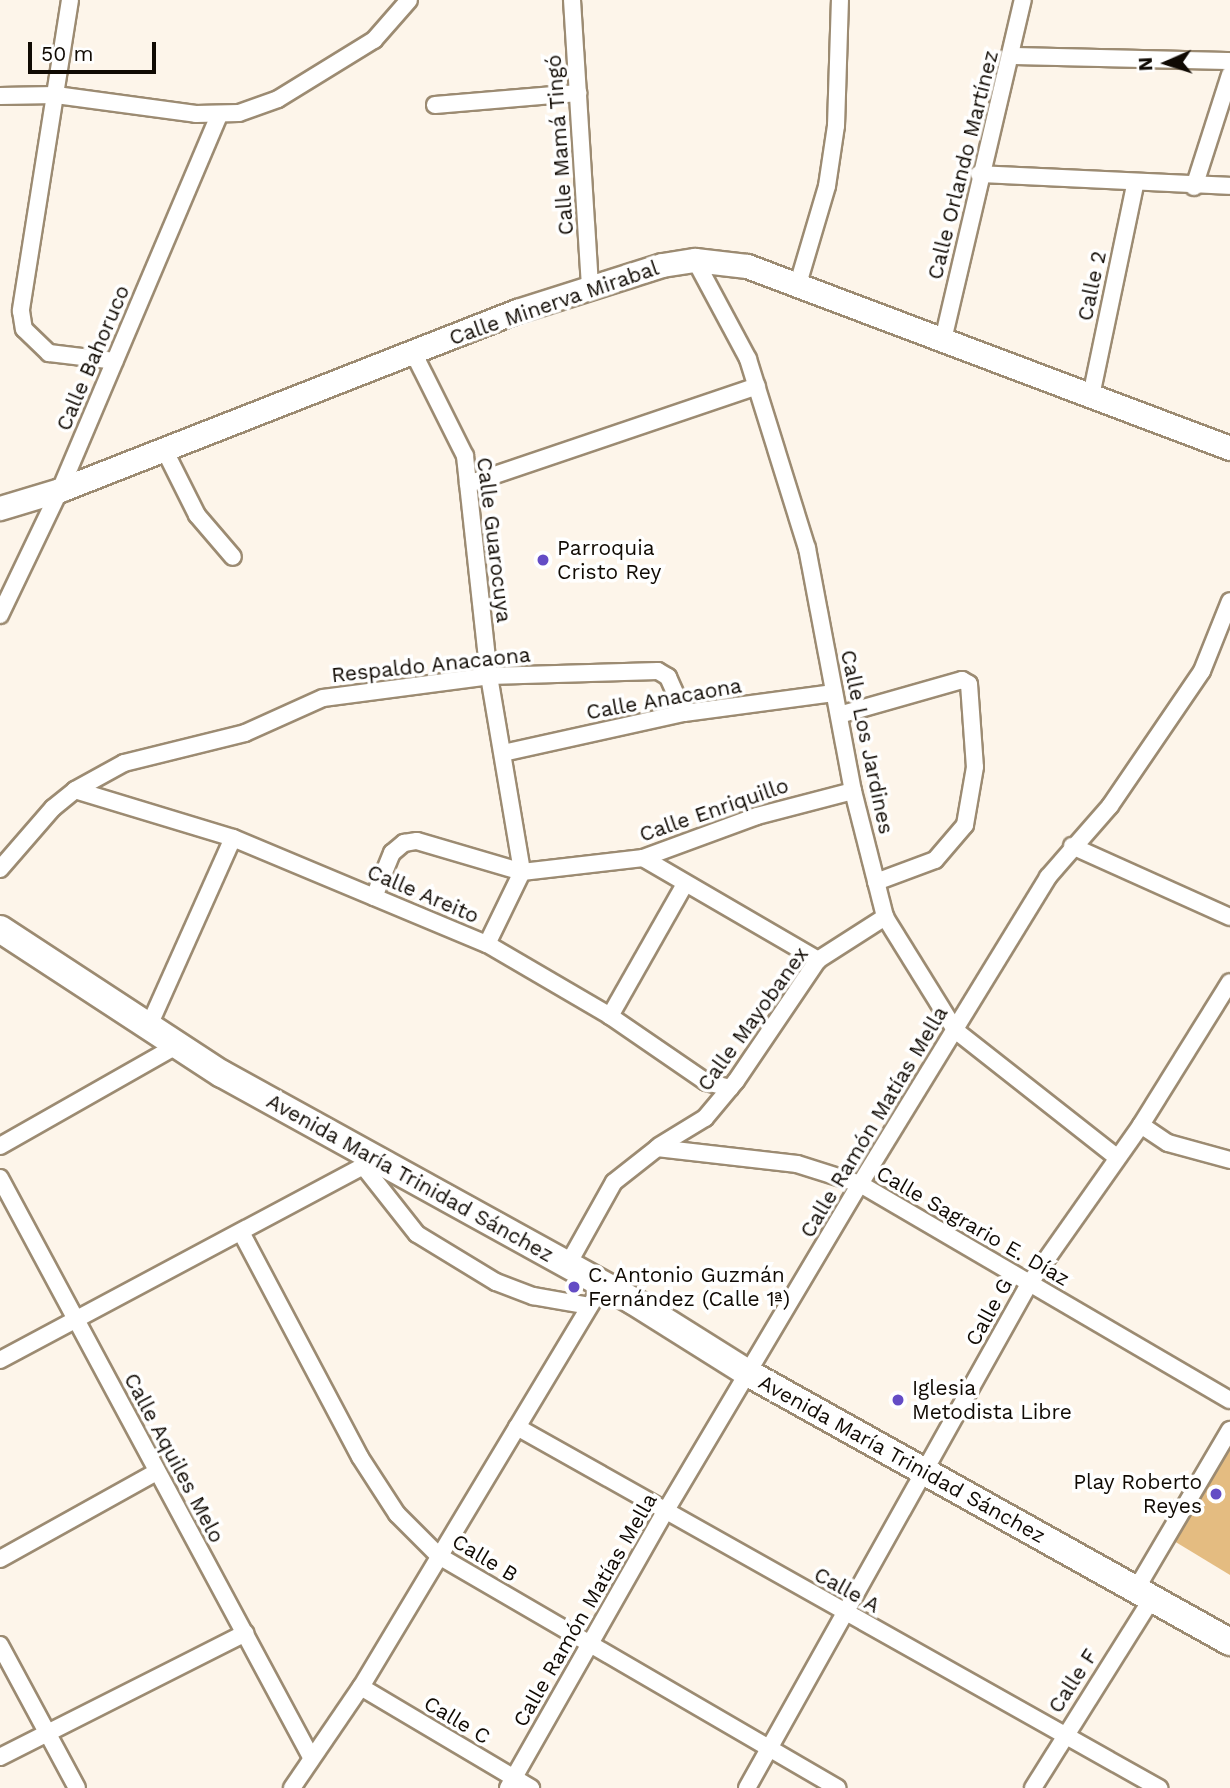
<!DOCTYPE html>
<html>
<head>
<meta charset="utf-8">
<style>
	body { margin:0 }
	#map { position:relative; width:1230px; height:1788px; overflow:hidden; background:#fdf5ea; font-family:"Work Sans",sans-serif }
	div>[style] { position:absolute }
	.green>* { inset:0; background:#e4bc81 }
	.roads { filter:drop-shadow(2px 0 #9c8b72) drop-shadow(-2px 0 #9c8b72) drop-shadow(0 2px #9c8b72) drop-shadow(0 -2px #9c8b72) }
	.street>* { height:16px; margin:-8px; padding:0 8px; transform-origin:8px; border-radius:8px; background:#fff }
	.secondary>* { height:23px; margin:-11.5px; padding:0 11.5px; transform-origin:11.5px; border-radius:11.5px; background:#fff }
	.primary>* { height:26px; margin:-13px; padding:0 13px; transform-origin:13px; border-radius:13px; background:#fff }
	.dots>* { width:19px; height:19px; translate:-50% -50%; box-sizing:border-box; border:4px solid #fff; border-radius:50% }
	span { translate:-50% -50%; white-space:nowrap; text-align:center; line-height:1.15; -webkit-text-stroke:7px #fff; paint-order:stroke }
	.street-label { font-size:21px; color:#100a03 }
	.poi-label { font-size:21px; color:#100a03 }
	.left { translate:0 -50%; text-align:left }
	.right { translate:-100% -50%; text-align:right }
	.north { position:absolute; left:1132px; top:28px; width:70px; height:70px; -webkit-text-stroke:5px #fff; paint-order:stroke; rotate:267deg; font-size:19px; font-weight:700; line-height:28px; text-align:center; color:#100a03 }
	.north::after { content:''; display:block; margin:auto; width:24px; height:32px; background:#100a03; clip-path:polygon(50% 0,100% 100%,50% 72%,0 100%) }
	.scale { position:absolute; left:28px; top:42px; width:128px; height:32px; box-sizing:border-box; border:4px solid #100a03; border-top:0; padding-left:9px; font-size:21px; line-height:24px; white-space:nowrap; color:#100a03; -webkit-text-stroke:5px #fff; paint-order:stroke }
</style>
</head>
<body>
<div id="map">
	<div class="green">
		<i style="clip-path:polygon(1230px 1446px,1230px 1575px,1174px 1541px)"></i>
	</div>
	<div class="roads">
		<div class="street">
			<i style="left:70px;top:0;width:315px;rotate:99deg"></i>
			<i style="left:21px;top:311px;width:18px;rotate:81deg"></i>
			<i style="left:24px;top:329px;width:35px;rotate:44deg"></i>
			<i style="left:49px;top:353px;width:66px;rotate:6.9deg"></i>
			<i style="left:572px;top:0;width:287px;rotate:86.4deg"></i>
			<i style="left:1012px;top:56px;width:218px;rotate:1.3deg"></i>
			<i style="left:0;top:96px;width:56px;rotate:-1deg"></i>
			<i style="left:56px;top:95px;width:141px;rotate:7.7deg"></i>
			<i style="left:196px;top:114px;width:43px;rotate:-1.3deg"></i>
			<i style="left:239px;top:113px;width:41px;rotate:-19.7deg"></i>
			<i style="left:278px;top:99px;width:113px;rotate:-31.6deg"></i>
			<i style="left:374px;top:40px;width:53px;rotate:-48.8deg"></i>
			<i style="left:435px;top:105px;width:144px;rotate:-4.8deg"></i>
			<i style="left:979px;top:174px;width:251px;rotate:2.7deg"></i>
			<i style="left:1194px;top:187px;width:118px;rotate:-72.2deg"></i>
			<i style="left:695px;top:260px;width:112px;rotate:61.8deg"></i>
			<i style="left:748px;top:359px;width:198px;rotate:72.7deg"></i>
			<i style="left:807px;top:548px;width:247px;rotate:79.3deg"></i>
			<i style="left:853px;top:791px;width:130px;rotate:75.7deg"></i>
			<i style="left:885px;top:917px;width:133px;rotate:58.2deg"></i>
			<i style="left:955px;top:1030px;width:204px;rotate:38.2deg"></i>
			<i style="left:798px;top:284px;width:102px;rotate:-73.5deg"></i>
			<i style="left:827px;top:186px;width:61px;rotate:-81.5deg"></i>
			<i style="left:836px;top:126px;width:126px;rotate:-88.2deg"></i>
			<i style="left:943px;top:340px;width:349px;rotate:-76.8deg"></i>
			<i style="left:413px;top:352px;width:116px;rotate:63.4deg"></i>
			<i style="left:465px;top:456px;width:221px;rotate:83.8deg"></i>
			<i style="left:489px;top:676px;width:199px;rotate:80.4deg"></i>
			<i style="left:522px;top:872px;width:80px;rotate:115.9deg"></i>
			<i style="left:1091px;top:396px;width:216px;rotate:-78.2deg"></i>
			<i style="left:164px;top:449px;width:74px;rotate:63.4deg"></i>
			<i style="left:197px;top:515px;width:55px;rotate:49.4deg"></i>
			<i style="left:468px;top:484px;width:305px;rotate:-18.7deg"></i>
			<i style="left:0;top:615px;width:139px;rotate:-64.4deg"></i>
			<i style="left:60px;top:490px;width:407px;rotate:-67deg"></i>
			<i style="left:839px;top:715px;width:128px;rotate:-15.9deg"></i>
			<i style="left:962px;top:680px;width:8px;rotate:30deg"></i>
			<i style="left:969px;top:684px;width:83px;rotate:85.9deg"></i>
			<i style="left:975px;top:767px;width:59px;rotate:99.8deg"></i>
			<i style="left:965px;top:825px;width:46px;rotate:130.6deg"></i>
			<i style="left:935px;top:860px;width:63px;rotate:159.6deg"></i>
			<i style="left:503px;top:753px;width:185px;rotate:-12.5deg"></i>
			<i style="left:684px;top:713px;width:151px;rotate:-7.6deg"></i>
			<i style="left:75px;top:790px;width:165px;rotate:16.9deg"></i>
			<i style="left:233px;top:838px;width:275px;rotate:22.7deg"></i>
			<i style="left:487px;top:944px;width:143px;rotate:30.3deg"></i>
			<i style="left:610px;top:1016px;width:116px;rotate:34.5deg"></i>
			<i style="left:706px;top:1082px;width:25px;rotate:14deg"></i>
			<i style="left:1072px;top:846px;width:173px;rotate:24.2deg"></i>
			<i style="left:643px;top:858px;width:203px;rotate:30.2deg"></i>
			<i style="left:0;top:869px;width:81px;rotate:-49deg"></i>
			<i style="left:53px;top:808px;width:28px;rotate:-39deg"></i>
			<i style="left:75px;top:790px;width:56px;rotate:-28.9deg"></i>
			<i style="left:124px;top:763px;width:125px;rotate:-13.9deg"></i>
			<i style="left:245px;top:733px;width:85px;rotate:-24.2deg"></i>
			<i style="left:323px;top:698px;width:167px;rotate:-7.5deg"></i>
			<i style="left:489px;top:676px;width:169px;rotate:-1.7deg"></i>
			<i style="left:658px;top:671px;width:12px;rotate:31deg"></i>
			<i style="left:668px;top:677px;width:39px;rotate:66deg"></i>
			<i style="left:374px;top:897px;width:48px;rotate:-67.8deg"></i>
			<i style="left:392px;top:853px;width:16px;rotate:-40deg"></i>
			<i style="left:404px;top:843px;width:13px;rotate:-9deg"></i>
			<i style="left:417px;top:841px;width:109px;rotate:16.4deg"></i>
			<i style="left:522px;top:872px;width:122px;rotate:-6.6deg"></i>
			<i style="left:643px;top:858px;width:121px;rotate:-20.2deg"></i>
			<i style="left:757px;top:816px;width:99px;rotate:-14.6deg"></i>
			<i style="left:610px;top:1016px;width:150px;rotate:-60.4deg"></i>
			<i style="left:148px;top:1028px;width:208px;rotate:-65.9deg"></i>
			<i style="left:1141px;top:1125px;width:32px;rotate:34deg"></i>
			<i style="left:1168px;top:1143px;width:64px;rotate:15.3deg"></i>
			<i style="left:0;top:1146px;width:202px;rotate:-29.6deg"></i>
			<i style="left:659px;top:1146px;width:54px;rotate:-31.3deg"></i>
			<i style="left:705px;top:1118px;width:48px;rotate:-50deg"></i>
			<i style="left:736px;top:1081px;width:146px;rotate:-55.9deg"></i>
			<i style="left:818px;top:960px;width:80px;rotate:-32.7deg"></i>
			<i style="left:364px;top:1167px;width:85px;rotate:51.7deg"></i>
			<i style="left:417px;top:1234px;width:92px;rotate:31.3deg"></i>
			<i style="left:496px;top:1282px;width:40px;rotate:21deg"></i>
			<i style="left:533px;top:1296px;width:57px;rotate:10.1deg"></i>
			<i style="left:0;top:1178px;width:657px;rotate:61.76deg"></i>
			<i style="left:242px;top:1234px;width:252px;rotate:62.1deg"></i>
			<i style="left:360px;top:1457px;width:68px;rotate:57deg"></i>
			<i style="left:397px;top:1514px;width:59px;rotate:45deg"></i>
			<i style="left:439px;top:1556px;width:461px;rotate:30.2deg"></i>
			<i style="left:567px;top:1266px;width:96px;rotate:-60.8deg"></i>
			<i style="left:614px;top:1182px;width:55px;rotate:-38.3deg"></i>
			<i style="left:657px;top:1148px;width:141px;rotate:6.5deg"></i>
			<i style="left:797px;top:1164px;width:66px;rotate:17.6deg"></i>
			<i style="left:860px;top:1184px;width:428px;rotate:30.3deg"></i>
			<i style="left:0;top:1360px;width:429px;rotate:-28.1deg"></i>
			<i style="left:517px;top:1427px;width:737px;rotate:29.35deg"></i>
			<i style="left:0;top:1559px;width:179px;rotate:-29.1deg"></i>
			<i style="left:1135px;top:1591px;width:187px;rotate:-59.5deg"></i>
			<i style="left:0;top:1645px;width:162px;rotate:61.7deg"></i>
			<i style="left:361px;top:1687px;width:198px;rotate:30.7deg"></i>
			<i style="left:0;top:1757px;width:275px;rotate:-26.8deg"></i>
			<i style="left:292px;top:1788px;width:122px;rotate:-55.7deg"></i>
			<i style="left:361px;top:1687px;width:468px;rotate:-59deg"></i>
			<i style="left:508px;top:1788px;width:318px;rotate:-60.4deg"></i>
			<i style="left:665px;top:1512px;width:382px;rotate:-59.3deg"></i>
			<i style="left:860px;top:1184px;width:360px;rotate:-58.5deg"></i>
			<i style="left:1048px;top:877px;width:94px;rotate:-48.9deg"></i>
			<i style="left:1110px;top:806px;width:163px;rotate:-55.7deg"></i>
			<i style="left:1202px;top:671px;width:75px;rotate:-68.2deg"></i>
			<i style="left:747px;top:1788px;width:578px;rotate:-60.77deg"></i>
			<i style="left:1029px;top:1284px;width:194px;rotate:-54.8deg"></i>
			<i style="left:1141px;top:1125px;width:168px;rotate:-58.1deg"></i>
			<i style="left:1033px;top:1788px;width:222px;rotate:-57.9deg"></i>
		</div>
		<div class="secondary">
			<i style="left:0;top:508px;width:63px;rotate:-16.7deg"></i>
			<i style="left:60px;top:490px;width:491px;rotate:-21.4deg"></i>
			<i style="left:517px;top:311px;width:152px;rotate:-17.6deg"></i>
			<i style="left:662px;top:265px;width:33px;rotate:-9deg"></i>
			<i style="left:695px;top:260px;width:52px;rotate:6.6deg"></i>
			<i style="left:747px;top:266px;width:516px;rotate:20.65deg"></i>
		</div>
		<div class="primary">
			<i style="left:0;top:929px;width:265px;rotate:33.2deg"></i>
			<i style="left:222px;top:1074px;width:470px;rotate:28.9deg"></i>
			<i style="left:633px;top:1301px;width:136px;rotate:32.1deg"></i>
			<i style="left:748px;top:1373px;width:552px;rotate:29.17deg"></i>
		</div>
	</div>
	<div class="dots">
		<i style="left:543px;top:560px;background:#644cc5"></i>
		<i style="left:574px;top:1287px;background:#644cc5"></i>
		<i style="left:898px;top:1400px;background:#644cc5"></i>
		<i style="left:1216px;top:1494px;background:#644cc5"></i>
	</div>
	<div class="street-label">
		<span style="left:560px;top:145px;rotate:-94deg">Calle Mamá Tingó</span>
		<span style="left:963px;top:165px;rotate:-76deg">Calle Orlando Martínez</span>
		<span style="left:1092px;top:286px;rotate:-78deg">Calle 2</span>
		<span style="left:554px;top:303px;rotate:-19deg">Calle Minerva Mirabal</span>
		<span style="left:93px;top:358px;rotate:-67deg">Calle Bahoruco</span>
		<span style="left:494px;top:540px;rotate:83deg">Calle Guarocuya</span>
		<span style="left:431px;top:665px;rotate:-6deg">Respaldo Anacaona</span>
		<span style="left:664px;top:699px;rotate:-10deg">Calle Anacaona</span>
		<span style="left:867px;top:742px;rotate:78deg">Calle Los Jardines</span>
		<span style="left:714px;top:810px;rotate:-19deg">Calle Enriquillo</span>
		<span style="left:423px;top:894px;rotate:23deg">Calle Areito</span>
		<span style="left:753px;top:1019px;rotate:-54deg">Calle Mayobanex</span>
		<span style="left:874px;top:1122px;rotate:-59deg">Calle Ramón Matías Mella</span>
		<span style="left:410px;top:1178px;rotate:29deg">Avenida María Trinidad Sánchez</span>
		<span style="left:973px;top:1226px;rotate:30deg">Calle Sagrario E. Díaz</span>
		<span style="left:989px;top:1312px;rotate:-61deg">Calle G</span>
		<span style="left:174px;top:1458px;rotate:62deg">Calle Aquiles Melo</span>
		<span style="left:902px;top:1459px;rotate:29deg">Avenida María Trinidad Sánchez</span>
		<span style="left:485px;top:1558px;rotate:31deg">Calle B</span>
		<span style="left:847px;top:1590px;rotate:29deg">Calle A</span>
		<span style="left:585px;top:1610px;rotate:-60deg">Calle Ramón Matías Mella</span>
		<span style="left:1073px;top:1681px;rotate:-57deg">Calle F</span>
		<span style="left:457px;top:1720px;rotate:31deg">Calle C</span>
	</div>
	<div class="poi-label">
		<span class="left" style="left:557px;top:560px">Parroquia<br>Cristo Rey</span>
		<span class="left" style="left:588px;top:1287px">C. Antonio Guzmán<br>Fernández (Calle 1ª)</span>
		<span class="left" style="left:912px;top:1400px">Iglesia<br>Metodista Libre</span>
		<span class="right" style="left:1202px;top:1494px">Play Roberto<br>Reyes</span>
	</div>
	<div class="north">N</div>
	<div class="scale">50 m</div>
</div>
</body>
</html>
